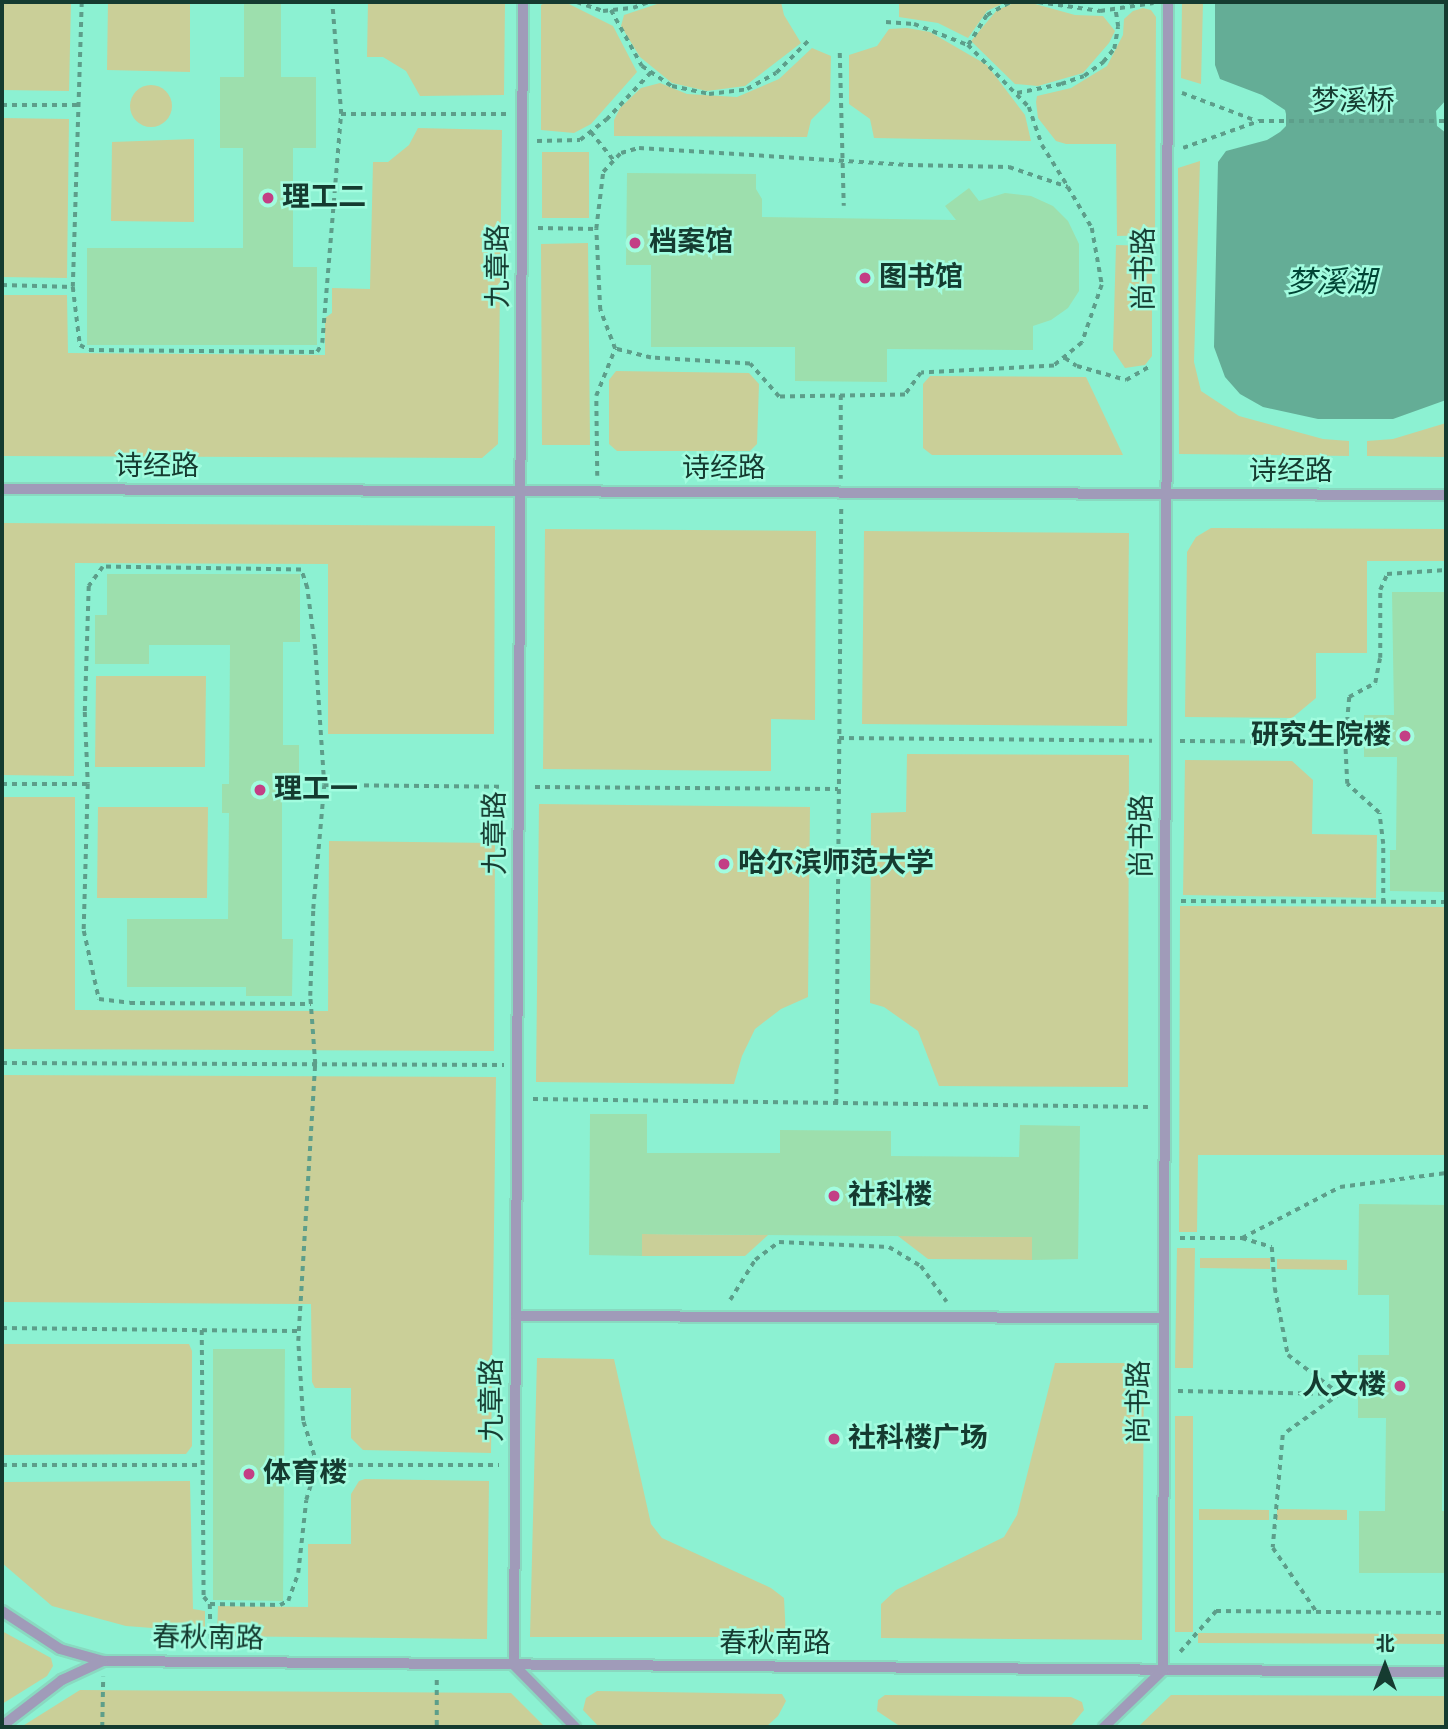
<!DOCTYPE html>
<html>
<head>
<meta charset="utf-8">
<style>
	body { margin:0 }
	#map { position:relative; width:1448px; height:1729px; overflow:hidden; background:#a2fcdf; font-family:"Alegreya Sans","Noto Sans SC",sans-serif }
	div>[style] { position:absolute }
	.built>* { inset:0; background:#8cf1d2 }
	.green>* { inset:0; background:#cacf98 }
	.round { border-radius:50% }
	.water>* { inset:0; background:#64ad96 }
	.building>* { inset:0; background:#9ddfad }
	.path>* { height:3.5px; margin-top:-1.75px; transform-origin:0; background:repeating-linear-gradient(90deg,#5d9e8a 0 5px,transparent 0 10px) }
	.roads { filter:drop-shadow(2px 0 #89d9c0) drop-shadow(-2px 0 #89d9c0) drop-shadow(0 2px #89d9c0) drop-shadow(0 -2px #89d9c0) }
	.lane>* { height:10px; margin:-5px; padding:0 5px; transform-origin:5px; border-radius:5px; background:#a09bb9 }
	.dots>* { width:19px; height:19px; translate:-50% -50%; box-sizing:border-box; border:4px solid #a2fcdf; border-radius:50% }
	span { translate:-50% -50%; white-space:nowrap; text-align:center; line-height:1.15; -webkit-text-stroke:5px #a2fcdf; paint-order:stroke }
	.street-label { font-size:28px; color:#153b30 }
	.poi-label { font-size:28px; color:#153b30; font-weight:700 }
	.left { translate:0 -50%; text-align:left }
	.right { translate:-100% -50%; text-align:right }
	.water-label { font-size:30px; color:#004535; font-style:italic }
	.frame { position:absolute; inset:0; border:4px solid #153b30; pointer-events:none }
	.north { position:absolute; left:1350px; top:1631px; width:70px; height:70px; -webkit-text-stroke:5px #a2fcdf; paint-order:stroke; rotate:0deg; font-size:19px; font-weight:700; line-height:28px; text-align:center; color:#153b30 }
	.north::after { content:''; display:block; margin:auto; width:24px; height:32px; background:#153b30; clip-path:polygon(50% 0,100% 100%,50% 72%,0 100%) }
</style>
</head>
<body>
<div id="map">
	<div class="built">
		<i style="clip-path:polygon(2px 2px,1446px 2px,1446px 1727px,2px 1727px)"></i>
	</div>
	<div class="green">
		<i style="clip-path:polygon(2px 2px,71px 2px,69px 91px,2px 90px)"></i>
		<i style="clip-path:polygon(108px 2px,190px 2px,190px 72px,107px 70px)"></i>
		<i style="clip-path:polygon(368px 2px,505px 2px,504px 95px,420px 96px,406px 71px,383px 57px,367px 57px)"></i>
		<i style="clip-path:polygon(546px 2px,565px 2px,613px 26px,637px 72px,591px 124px,574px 133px,541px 130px,541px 5px)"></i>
		<i style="clip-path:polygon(663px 2px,781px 2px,784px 15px,801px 43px,745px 86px,707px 91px,672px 83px,640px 57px,621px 26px,624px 15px)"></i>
		<i style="clip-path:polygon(899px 2px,1006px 2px,987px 11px,968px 38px,938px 23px,899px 17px)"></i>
		<i style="clip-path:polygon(1016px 2px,1028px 2px,1075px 15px,1103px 16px,1115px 31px,1109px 43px,1083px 73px,1038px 86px,1015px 84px,971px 41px,997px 10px)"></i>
		<i style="clip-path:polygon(1182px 2px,1203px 2px,1201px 84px,1181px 78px)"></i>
		<i style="clip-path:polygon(1143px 8px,1151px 10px,1156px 17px,1155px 235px,1117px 236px,1116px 144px,1066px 144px,1056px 141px,1038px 118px,1036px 102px,1037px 96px,1071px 88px,1107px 66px,1123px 35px,1124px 19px,1133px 11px)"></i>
		<i style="clip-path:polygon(907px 28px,930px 32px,987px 65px,1025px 115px,1031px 141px,874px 138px,870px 119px,849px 104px,849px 55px,877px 46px,889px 29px)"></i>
		<i style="clip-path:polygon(812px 48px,831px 56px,830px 101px,811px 120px,807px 137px,614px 136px,614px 120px,620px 108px,641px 88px,660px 83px,687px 94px,737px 97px,779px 79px)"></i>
		<i class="round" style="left:130px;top:85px;width:42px;height:42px"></i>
		<i style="clip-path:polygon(2px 118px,69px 119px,67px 278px,2px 277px)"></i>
		<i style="clip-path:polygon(418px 128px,502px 130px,498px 444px,482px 458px,2px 456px,2px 295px,67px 295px,68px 353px,325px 355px,325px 318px,332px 313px,332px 288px,370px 289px,373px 162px,388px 162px,409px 145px)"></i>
		<i style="clip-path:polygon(194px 139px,194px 222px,111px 221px,112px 142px)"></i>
		<i style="clip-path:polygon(542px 152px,589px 152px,589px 218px,542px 218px)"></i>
		<i style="clip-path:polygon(1200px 161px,1194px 362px,1201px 391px,1239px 416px,1323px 439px,1349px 441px,1349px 456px,1179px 454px,1178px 168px)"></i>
		<i style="clip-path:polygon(588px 243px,590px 445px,542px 445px,541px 244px)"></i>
		<i style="clip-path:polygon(1116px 245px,1152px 246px,1152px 356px,1145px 365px,1125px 368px,1113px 350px)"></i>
		<i style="clip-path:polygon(616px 371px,749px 373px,759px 384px,757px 444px,750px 451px,617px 451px,609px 444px,609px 380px)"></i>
		<i style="clip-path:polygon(930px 376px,1086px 377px,1123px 455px,932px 455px,923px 448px,923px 384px)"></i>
		<i style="clip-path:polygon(1446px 423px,1446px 457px,1367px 456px,1367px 441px,1393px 439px)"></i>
		<i style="clip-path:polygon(2px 523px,495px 526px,494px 734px,328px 734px,328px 564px,75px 563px,74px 776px,2px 775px)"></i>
		<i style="clip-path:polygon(1211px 528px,1446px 529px,1446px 561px,1367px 561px,1367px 653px,1316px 653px,1316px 698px,1292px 718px,1185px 717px,1187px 552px,1196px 537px)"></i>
		<i style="clip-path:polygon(545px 529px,816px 531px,815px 720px,771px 719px,771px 771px,543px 769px)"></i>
		<i style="clip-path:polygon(864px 531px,1129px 533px,1127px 726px,862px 724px)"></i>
		<i style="clip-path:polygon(96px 676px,206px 676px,205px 767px,95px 767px)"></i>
		<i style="clip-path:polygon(907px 754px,1129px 755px,1128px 1087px,939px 1086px,918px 1031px,884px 1007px,870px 1003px,871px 813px,906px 812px)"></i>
		<i style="clip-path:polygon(1185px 760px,1292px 761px,1313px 780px,1312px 834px,1377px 835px,1376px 898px,1183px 895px)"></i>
		<i style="clip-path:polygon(2px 797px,75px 797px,75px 1010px,328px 1011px,329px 841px,495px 843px,494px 1051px,2px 1049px)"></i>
		<i style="clip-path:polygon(539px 804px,810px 807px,808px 997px,781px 1009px,755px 1029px,742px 1056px,734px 1084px,536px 1082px)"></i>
		<i style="clip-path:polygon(98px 807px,208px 807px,207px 898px,97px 898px)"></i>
		<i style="clip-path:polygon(1180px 906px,1446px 907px,1446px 1155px,1198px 1155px,1197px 1232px,1179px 1232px)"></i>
		<i style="clip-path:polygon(2px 1075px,496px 1077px,491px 1453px,363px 1450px,351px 1438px,351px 1388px,315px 1388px,312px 1382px,311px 1304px,2px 1302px)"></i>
		<i style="clip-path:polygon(642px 1234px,768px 1235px,745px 1256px,642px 1256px)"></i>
		<i style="clip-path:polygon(898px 1236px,1032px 1237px,1032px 1260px,928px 1259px)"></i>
		<i style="clip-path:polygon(1177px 1248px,1195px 1248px,1193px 1368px,1175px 1368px)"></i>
		<i style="clip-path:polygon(1200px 1258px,1270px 1258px,1270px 1269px,1200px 1268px)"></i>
		<i style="clip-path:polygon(1277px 1259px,1347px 1260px,1347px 1270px,1277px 1269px)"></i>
		<i style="clip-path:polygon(2px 1344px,189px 1344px,192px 1351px,192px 1446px,186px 1454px,2px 1455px)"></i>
		<i style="clip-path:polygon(537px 1358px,614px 1359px,651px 1524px,662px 1538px,771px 1588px,784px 1598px,786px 1637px,530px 1637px)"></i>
		<i style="clip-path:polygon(1055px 1363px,1144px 1363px,1142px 1640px,881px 1638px,881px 1604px,896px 1590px,1004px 1537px,1017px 1515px)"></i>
		<i style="clip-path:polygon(1175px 1416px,1193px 1416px,1193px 1632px,1175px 1632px)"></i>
		<i style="clip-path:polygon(365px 1479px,489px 1481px,487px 1639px,217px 1636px,218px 1606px,308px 1607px,308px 1544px,351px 1544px,351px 1494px,359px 1481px)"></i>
		<i style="clip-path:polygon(190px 1481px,193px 1609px,205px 1611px,205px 1632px,126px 1626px,52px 1606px,2px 1563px,2px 1482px)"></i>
		<i style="clip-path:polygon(1199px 1509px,1269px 1510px,1269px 1520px,1199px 1520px)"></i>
		<i style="clip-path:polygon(1277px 1509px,1347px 1510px,1347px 1520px,1277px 1520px)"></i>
		<i style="clip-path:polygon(2px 1631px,51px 1658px,53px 1666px,47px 1676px,2px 1704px)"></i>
		<i style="clip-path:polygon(1198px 1633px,1446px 1634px,1446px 1644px,1198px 1643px)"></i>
		<i style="clip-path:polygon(80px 1690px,511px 1693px,545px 1727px,21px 1727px)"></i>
		<i style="clip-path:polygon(597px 1691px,782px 1694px,786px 1701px,778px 1716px,766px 1727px,599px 1727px,583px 1710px,586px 1698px)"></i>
		<i style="clip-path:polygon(885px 1695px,1071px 1697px,1082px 1702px,1084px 1710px,1070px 1727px,901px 1727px,877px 1711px,878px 1700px)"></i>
		<i style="clip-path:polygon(1171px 1695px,1446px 1696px,1446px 1727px,1138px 1727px)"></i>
	</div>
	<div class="water">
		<i style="clip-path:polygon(1215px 2px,1446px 2px,1446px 100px,1436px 111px,1437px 126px,1446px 133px,1446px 400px,1393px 419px,1318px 419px,1263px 407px,1240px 394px,1225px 377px,1214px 347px,1218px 162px,1226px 151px,1267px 140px,1280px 132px,1286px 126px,1286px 114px,1285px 110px,1262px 95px,1220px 79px,1215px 65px)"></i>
	</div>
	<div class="building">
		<i style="clip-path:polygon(244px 2px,281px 2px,281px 77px,316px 77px,316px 148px,293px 148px,293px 267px,317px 267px,317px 345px,87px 345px,87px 248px,243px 248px,243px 148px,220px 148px,220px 77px,244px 77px)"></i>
		<i style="clip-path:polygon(627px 173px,756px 174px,756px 189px,762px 199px,762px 217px,956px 220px,945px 206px,969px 188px,979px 201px,1005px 193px,1031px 196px,1053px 206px,1068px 221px,1079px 244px,1079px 291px,1068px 308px,1051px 320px,1033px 326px,1033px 350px,887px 349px,887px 382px,795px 381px,795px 347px,651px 347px,651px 265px,626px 265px)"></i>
		<i style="clip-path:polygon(107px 574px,300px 574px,300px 642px,283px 642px,283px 745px,299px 745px,299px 796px,282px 796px,282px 939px,293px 939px,292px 996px,246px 996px,246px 987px,127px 987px,127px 919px,228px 919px,229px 813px,222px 813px,222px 784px,229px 784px,230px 645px,149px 645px,149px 664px,95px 664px,95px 615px,107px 615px)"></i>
		<i style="clip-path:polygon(1392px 592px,1446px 592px,1446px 892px,1390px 891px,1390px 850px,1396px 850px,1397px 757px,1364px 757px,1364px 715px,1394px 715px)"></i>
		<i style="clip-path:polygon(590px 1114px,647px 1114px,647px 1153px,780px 1153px,780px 1130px,891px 1131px,891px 1156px,1019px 1157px,1020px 1125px,1080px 1126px,1078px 1259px,1032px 1260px,1032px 1237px,642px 1234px,642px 1256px,589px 1255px)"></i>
		<i style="clip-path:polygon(1359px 1204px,1446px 1205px,1442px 1511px,1446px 1511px,1446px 1573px,1359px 1573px,1359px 1511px,1385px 1511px,1386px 1418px,1358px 1418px,1358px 1355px,1389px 1355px,1389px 1295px,1358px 1295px)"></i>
		<i style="clip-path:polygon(213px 1349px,285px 1349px,283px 1601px,213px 1600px)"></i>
	</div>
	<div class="path">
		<i style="left:82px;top:2px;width:285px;rotate:91.8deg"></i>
		<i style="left:73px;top:287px;width:58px;rotate:83.1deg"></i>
		<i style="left:80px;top:345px;width:10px;rotate:29deg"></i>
		<i style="left:89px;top:350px;width:228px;rotate:0.5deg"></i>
		<i style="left:317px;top:352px;width:10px;rotate:-61deg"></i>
		<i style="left:322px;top:343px;width:230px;rotate:-85.3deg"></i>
		<i style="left:341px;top:114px;width:112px;rotate:-94.6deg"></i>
		<i style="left:577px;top:2px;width:28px;rotate:19deg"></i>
		<i style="left:603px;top:11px;width:30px;rotate:-6deg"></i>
		<i style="left:633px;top:8px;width:17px;rotate:-21deg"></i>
		<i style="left:1038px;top:2px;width:63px;rotate:8.3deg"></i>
		<i style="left:1100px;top:11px;width:54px;rotate:-8.6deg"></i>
		<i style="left:611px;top:10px;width:64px;rotate:61deg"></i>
		<i style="left:642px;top:66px;width:36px;rotate:34deg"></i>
		<i style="left:672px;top:86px;width:38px;rotate:12deg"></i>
		<i style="left:709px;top:94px;width:38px;rotate:-7deg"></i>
		<i style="left:747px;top:89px;width:33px;rotate:-29deg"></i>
		<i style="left:776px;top:73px;width:45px;rotate:-45deg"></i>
		<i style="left:886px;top:22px;width:28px;rotate:4deg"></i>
		<i style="left:914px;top:24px;width:58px;rotate:21.3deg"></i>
		<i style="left:968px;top:45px;width:87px;rotate:45.5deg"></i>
		<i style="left:1029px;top:107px;width:40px;rotate:71.1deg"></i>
		<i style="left:1042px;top:145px;width:47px;rotate:58deg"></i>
		<i style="left:968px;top:45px;width:36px;rotate:-58deg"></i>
		<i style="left:987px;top:15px;width:26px;rotate:-29deg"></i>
		<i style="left:840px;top:53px;width:153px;rotate:88.5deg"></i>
		<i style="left:1017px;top:93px;width:45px;rotate:-11.6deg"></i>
		<i style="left:1061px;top:84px;width:24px;rotate:-19deg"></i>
		<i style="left:1084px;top:76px;width:24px;rotate:-36deg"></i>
		<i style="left:1103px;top:62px;width:17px;rotate:-50deg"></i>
		<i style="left:1114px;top:49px;width:22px;rotate:-80deg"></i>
		<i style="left:1118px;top:27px;width:18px;rotate:-99deg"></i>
		<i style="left:1182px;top:93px;width:80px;rotate:20.5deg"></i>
		<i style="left:2px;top:105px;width:75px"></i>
		<i style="left:341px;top:114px;width:166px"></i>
		<i style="left:591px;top:132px;width:36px;rotate:51deg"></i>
		<i style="left:537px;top:141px;width:43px;rotate:-1.3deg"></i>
		<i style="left:580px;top:140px;width:33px;rotate:-38deg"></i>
		<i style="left:606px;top:120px;width:66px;rotate:-46.8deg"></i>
		<i style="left:639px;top:148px;width:270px;rotate:3.6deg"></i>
		<i style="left:908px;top:165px;width:101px;rotate:1.1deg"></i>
		<i style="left:1009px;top:167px;width:62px;rotate:18.7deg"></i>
		<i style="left:1068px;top:187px;width:48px;rotate:59.7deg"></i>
		<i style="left:1092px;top:228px;width:58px;rotate:80deg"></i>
		<i style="left:1102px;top:285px;width:61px;rotate:109deg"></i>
		<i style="left:1082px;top:343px;width:36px;rotate:141deg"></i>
		<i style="left:1054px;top:366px;width:133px;rotate:177deg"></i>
		<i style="left:921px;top:373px;width:27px;rotate:126deg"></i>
		<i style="left:905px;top:395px;width:126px;rotate:179.1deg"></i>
		<i style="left:779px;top:397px;width:44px;rotate:-131.3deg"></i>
		<i style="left:750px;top:364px;width:99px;rotate:-176.5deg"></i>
		<i style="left:651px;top:358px;width:37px;rotate:-166deg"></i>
		<i style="left:615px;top:349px;width:42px;rotate:-111deg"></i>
		<i style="left:600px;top:310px;width:81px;rotate:-92.8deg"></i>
		<i style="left:596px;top:229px;width:57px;rotate:-83deg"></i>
		<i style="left:603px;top:172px;width:26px;rotate:-47deg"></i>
		<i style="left:621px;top:153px;width:19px;rotate:-16deg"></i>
		<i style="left:1183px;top:148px;width:81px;rotate:-19.6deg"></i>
		<i style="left:1259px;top:121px;width:187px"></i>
		<i style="left:538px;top:228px;width:58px;rotate:1deg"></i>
		<i style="left:2px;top:285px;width:71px;rotate:1.6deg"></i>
		<i style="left:1065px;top:358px;width:14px;rotate:34deg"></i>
		<i style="left:1077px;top:366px;width:51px;rotate:15.9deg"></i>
		<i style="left:1126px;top:380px;width:28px;rotate:-30deg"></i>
		<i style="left:841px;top:395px;width:84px;rotate:90deg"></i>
		<i style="left:597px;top:476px;width:80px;rotate:-90.7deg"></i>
		<i style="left:596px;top:396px;width:51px;rotate:-68deg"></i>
		<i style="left:839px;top:738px;width:313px;rotate:0.5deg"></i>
		<i style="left:1180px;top:741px;width:165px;rotate:0.3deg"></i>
		<i style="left:2px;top:784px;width:86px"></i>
		<i style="left:324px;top:785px;width:179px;rotate:0.6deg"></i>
		<i style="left:535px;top:787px;width:303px;rotate:0.4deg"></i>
		<i style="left:1181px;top:901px;width:265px;rotate:0.2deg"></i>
		<i style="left:1383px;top:903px;width:59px;rotate:-90deg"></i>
		<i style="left:1383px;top:844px;width:31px;rotate:-97deg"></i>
		<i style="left:1379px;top:813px;width:43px;rotate:-137.8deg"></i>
		<i style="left:1347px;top:784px;width:42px;rotate:-92.7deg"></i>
		<i style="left:1345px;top:742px;width:45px;rotate:-84.9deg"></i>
		<i style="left:1349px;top:697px;width:30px;rotate:-28deg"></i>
		<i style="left:1375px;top:683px;width:25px;rotate:-79deg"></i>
		<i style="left:1380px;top:658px;width:68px;rotate:-90deg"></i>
		<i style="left:1380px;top:590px;width:17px;rotate:-66deg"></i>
		<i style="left:1387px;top:574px;width:59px;rotate:-3.9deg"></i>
		<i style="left:2px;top:1063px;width:502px;rotate:0.23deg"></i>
		<i style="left:533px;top:1099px;width:615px;rotate:0.75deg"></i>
		<i style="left:836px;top:1104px;width:597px;rotate:-89.52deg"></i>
		<i style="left:1180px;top:1238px;width:62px"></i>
		<i style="left:1242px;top:1238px;width:110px;rotate:-27.5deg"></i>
		<i style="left:1340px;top:1187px;width:107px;rotate:-7.5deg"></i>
		<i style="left:1242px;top:1238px;width:31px;rotate:17deg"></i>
		<i style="left:1272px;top:1247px;width:41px;rotate:85.8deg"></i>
		<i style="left:1275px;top:1288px;width:68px;rotate:79deg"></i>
		<i style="left:1288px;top:1355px;width:65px;rotate:36.9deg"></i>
		<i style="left:1340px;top:1394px;width:70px;rotate:144.3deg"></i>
		<i style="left:1283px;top:1435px;width:113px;rotate:95.1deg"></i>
		<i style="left:1273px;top:1548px;width:76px;rotate:55.7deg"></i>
		<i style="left:730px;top:1300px;width:47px;rotate:-58deg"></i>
		<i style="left:755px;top:1260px;width:30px;rotate:-37deg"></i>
		<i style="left:779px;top:1242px;width:110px;rotate:2.6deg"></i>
		<i style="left:889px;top:1247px;width:37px;rotate:31deg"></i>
		<i style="left:921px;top:1266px;width:44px;rotate:54.2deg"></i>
		<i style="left:2px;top:1328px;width:296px;rotate:0.6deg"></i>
		<i style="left:202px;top:1330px;width:267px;rotate:89.6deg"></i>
		<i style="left:204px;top:1597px;width:9px;rotate:49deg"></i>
		<i style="left:210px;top:1604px;width:43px;rotate:88.7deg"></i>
		<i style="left:1178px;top:1391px;width:160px;rotate:1.1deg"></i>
		<i style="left:2px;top:1465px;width:200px"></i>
		<i style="left:318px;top:1465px;width:181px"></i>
		<i style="left:210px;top:1604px;width:70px;rotate:0.8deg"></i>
		<i style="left:280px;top:1605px;width:9px;rotate:-27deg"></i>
		<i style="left:288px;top:1601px;width:30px;rotate:-70deg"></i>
		<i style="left:298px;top:1573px;width:73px;rotate:-83.7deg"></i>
		<i style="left:306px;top:1500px;width:37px;rotate:-73deg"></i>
		<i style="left:317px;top:1465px;width:46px;rotate:-107.7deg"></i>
		<i style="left:303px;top:1421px;width:80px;rotate:-93.6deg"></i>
		<i style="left:298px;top:1341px;width:278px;rotate:-86.5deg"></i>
		<i style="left:315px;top:1064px;width:68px;rotate:-94.2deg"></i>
		<i style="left:310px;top:996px;width:87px;rotate:-88deg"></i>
		<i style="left:313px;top:909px;width:124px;rotate:-84.9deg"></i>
		<i style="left:324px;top:785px;width:136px;rotate:-93.8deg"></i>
		<i style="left:315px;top:649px;width:62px;rotate:-97.5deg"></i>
		<i style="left:307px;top:588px;width:19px;rotate:-108deg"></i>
		<i style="left:301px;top:570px;width:198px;rotate:-179.1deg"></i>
		<i style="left:103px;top:567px;width:24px;rotate:126deg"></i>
		<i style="left:89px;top:586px;width:126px;rotate:91.8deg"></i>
		<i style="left:85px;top:712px;width:72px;rotate:87.6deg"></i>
		<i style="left:88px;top:784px;width:147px;rotate:91.6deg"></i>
		<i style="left:84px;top:931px;width:70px;rotate:77.6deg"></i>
		<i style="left:99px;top:999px;width:31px;rotate:7deg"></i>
		<i style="left:130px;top:1003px;width:181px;rotate:0.3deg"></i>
		<i style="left:1180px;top:1652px;width:55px;rotate:-48.7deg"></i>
		<i style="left:1216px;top:1611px;width:230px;rotate:0.5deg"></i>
		<i style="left:437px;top:1680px;width:47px;rotate:90deg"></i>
		<i style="left:102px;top:1727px;width:50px;rotate:-88.9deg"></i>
	</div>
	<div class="roads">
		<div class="lane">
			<i style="left:523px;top:2px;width:1663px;rotate:90.31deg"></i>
			<i style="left:514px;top:1665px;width:87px;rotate:45.5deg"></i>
			<i style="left:2px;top:489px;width:1444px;rotate:0.24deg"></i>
			<i style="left:516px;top:1316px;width:648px;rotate:0.18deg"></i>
			<i style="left:2px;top:1611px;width:69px;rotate:33.2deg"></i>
			<i style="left:60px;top:1649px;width:45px;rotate:15.6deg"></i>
			<i style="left:103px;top:1661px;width:1343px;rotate:0.47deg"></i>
			<i style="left:2px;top:1726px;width:76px;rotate:-37.5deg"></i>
			<i style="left:62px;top:1680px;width:45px;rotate:-24.9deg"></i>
			<i style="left:1104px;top:1727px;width:82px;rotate:-44deg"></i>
			<i style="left:1163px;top:1670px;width:1668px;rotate:-89.83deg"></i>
		</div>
	</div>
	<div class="dots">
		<i style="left:268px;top:198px;background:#c33f85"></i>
		<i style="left:635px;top:243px;background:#c33f85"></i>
		<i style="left:865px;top:278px;background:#c33f85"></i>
		<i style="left:1405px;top:736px;background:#c33f85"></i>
		<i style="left:260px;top:790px;background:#c33f85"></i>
		<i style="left:724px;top:864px;background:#c33f85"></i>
		<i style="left:834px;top:1196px;background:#c33f85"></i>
		<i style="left:1400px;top:1386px;background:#c33f85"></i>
		<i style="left:834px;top:1439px;background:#c33f85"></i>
		<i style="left:249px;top:1474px;background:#c33f85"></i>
	</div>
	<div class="street-label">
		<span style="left:1353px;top:102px">梦溪桥</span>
		<span style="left:499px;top:266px;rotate:-90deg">九章路</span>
		<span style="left:1145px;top:269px;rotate:-90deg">尚书路</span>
		<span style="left:157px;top:467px">诗经路</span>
		<span style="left:724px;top:469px">诗经路</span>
		<span style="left:1291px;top:472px">诗经路</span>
		<span style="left:496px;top:833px;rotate:-90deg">九章路</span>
		<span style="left:1143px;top:836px;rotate:-90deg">尚书路</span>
		<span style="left:493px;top:1400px;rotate:-90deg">九章路</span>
		<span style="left:1140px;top:1402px;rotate:-90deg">尚书路</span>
		<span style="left:208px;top:1639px;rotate:1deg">春秋南路</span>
		<span style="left:775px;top:1644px">春秋南路</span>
	</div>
	<div class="poi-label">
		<span class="left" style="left:282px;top:198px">理工二</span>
		<span class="left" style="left:649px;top:243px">档案馆</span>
		<span class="left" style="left:879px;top:278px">图书馆</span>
		<span class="right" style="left:1391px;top:736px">研究生院楼</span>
		<span class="left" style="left:274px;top:790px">理工一</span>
		<span class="left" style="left:738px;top:864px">哈尔滨师范大学</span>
		<span class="left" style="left:848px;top:1196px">社科楼</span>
		<span class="right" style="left:1386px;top:1386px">人文楼</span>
		<span class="left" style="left:848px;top:1439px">社科楼广场</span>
		<span class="left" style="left:263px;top:1474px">体育楼</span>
	</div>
	<div class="water-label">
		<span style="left:1331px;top:283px">梦溪湖</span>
	</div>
	<div class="frame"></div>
	<div class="north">北</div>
</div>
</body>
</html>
